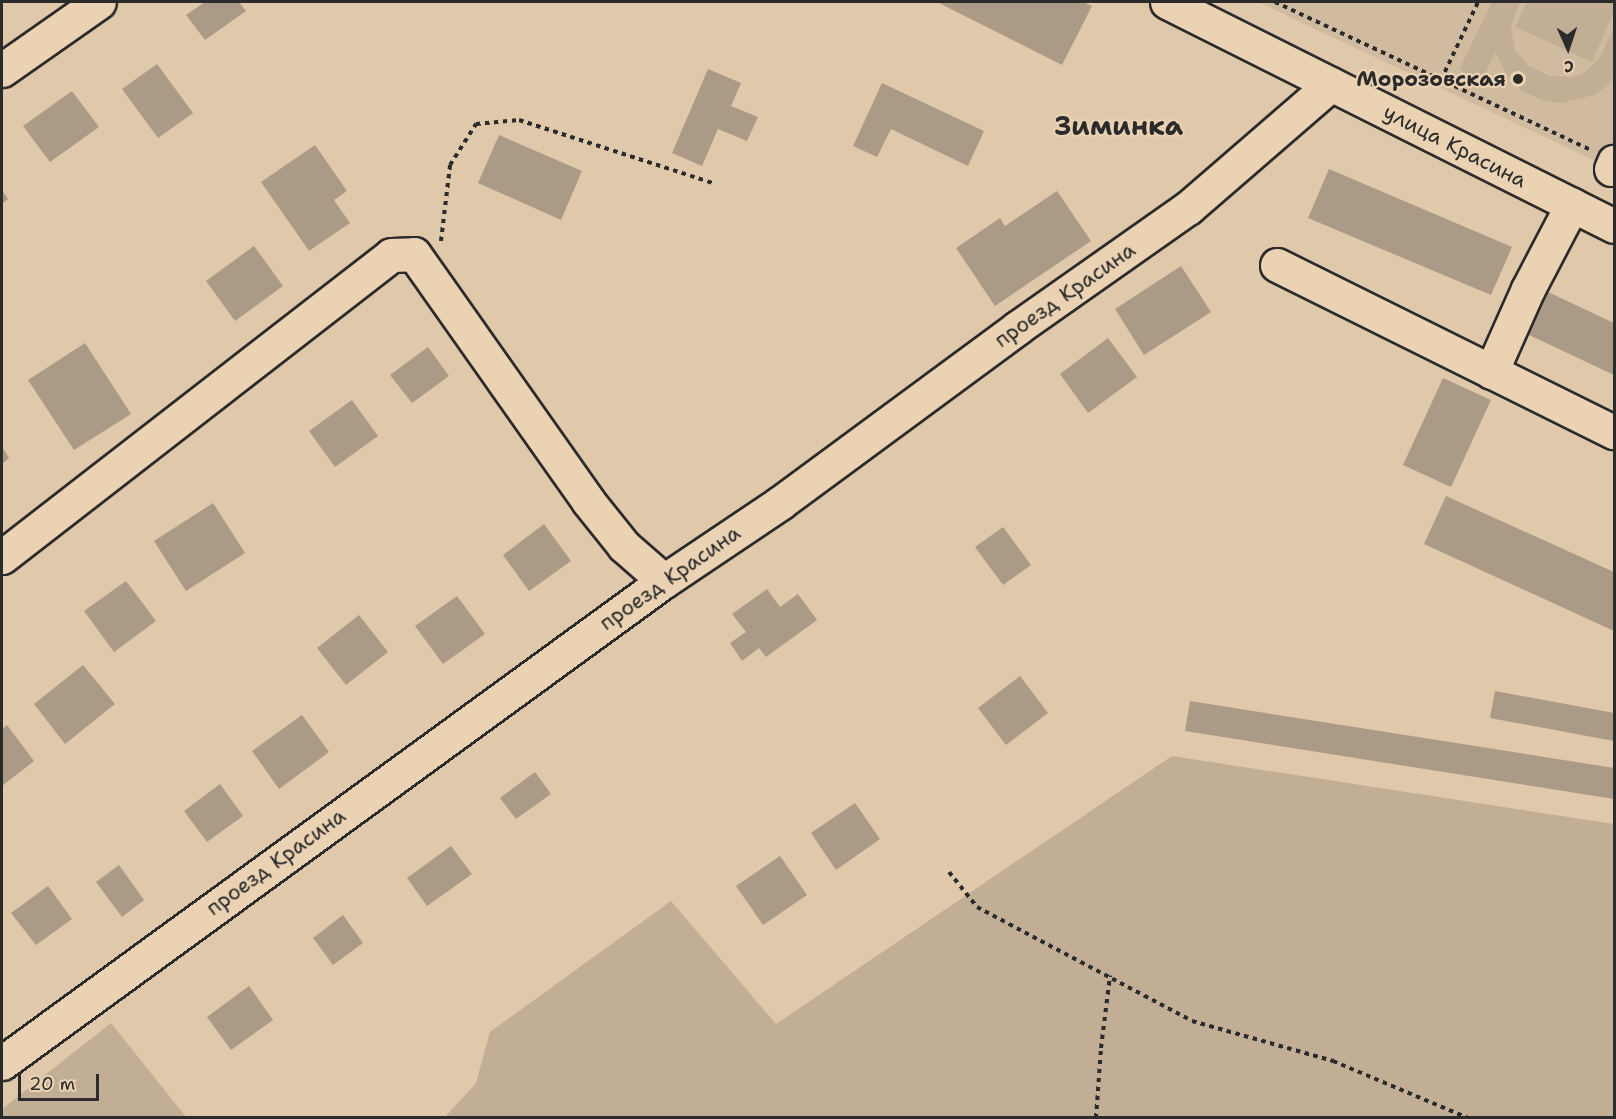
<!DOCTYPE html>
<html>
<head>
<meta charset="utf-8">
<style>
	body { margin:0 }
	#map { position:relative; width:1616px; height:1119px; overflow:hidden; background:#e0c8ab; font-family:"Shantell Sans",sans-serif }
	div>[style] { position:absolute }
	.built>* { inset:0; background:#d0baa0 }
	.green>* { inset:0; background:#c1ae95 }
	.building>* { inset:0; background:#ab9a85 }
	.path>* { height:4px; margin-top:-2px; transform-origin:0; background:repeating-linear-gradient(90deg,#2b2b2b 0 4.5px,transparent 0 9px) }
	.roads { filter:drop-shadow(2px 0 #2b2b2b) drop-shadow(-2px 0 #2b2b2b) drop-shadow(0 2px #2b2b2b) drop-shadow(0 -2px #2b2b2b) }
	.minor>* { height:33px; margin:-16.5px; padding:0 16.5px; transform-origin:16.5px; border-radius:16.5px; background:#ebd2b3 }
	.dots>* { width:16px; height:16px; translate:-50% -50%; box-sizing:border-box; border:3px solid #ebd2b3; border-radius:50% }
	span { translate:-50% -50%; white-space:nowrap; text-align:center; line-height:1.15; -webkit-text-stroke:4.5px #ebd2b3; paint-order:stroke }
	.poi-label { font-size:21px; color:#2b2b2b; font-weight:700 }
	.right { translate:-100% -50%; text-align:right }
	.street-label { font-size:21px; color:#2b2b2b }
	.district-label { font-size:27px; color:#2b2b2b; font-weight:700 }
	.frame { position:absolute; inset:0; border:3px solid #2b2b2b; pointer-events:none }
	.north { position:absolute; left:1538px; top:18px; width:60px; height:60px; -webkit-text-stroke:4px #ebd2b3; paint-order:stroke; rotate:177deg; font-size:16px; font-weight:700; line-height:24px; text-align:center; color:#2b2b2b }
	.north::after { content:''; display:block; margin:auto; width:21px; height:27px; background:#2b2b2b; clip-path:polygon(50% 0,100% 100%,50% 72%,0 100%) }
	.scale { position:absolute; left:18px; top:1074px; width:81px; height:27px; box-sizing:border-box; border:3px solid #2b2b2b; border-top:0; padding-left:8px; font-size:18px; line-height:21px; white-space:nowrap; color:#2b2b2b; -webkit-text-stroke:4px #ebd2b3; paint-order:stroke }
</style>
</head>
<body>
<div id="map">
	<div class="built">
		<i style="clip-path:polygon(1258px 2px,1614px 2px,1614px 170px,1587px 157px)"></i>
	</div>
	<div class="green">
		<i style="clip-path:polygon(1492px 2px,1520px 2px,1511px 26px,1515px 50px,1528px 65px,1549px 76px,1572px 77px,1584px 73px,1599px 59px,1614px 27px,1614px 76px,1607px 86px,1594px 95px,1561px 103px,1542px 100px,1522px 91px,1508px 77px,1495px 52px,1482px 81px,1459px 70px)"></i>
		<i style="clip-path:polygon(1527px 2px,1614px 2px,1614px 12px,1592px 62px,1515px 27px)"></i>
		<i style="clip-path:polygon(1172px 756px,1614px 824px,1614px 1117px,445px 1117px,476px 1083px,490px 1032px,671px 901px,776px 1024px)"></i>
		<i style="clip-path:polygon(111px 1023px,186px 1117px,2px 1117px,2px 1109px)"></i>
	</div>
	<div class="building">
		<i style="clip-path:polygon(205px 2px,239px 2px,246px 11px,205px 40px,186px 15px)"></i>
		<i style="clip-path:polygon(937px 2px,1083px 2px,1092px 6px,1062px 65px)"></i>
		<i style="clip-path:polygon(157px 64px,193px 113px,158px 138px,122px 89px)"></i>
		<i style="clip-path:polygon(708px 69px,741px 83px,731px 106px,758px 117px,747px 141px,718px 129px,702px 166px,672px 153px)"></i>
		<i style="clip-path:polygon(882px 83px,984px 131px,968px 166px,891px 129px,877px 157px,853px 146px)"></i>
		<i style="clip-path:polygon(72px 91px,99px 127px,50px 162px,23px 126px)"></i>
		<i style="clip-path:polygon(499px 135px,582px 171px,561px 220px,478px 183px)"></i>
		<i style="clip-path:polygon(315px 145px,347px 191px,334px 200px,350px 223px,309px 251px,261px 182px)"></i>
		<i style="clip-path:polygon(1329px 169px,1512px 247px,1491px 295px,1308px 218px)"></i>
		<i style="clip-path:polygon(2px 190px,8px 199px,2px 204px)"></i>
		<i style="clip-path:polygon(1057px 191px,1091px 241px,995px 306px,956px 248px,1000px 218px,1005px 226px)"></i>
		<i style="clip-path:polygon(254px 246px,283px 286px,235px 321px,206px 281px)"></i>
		<i style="clip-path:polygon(1181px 266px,1211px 312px,1144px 355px,1115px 309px)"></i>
		<i style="clip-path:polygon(1548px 292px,1614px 323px,1614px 375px,1527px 334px)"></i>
		<i style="clip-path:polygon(1108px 338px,1137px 377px,1088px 413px,1060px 374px)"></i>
		<i style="clip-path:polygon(85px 343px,131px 414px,74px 450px,28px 380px)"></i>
		<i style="clip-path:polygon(428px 347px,449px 376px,412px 403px,390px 375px)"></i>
		<i style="clip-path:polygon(1443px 378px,1491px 400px,1451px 487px,1403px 465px)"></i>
		<i style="clip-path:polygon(352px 400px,378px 436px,335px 467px,309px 431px)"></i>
		<i style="clip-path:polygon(2px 447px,9px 458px,2px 464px)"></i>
		<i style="clip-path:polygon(1446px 496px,1614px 572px,1614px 631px,1424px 544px)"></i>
		<i style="clip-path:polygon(213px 503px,245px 553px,186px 591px,154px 541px)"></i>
		<i style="clip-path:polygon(544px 524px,571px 561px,529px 591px,503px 555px)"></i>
		<i style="clip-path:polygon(1003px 527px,1031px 565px,1003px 585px,975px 547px)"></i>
		<i style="clip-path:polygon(126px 581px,156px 621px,114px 652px,84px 611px)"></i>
		<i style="clip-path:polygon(767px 589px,780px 607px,798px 594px,817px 620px,766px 657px,759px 648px,742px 661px,730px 643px,746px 632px,732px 614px)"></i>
		<i style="clip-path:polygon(457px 596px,485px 634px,443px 664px,415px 626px)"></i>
		<i style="clip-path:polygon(359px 615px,388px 652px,346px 685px,317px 648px)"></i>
		<i style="clip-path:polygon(83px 665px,115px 704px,65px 744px,34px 704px)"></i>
		<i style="clip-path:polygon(1020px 676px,1048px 713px,1006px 745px,978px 708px)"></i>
		<i style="clip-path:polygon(1495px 691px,1614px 713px,1614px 741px,1490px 718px)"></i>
		<i style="clip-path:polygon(1190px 701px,1614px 768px,1614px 799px,1185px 731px)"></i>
		<i style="clip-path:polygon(302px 715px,329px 752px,279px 789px,252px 751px)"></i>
		<i style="clip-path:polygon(7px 725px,34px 761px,2px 786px,2px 729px)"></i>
		<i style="clip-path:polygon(535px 772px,551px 794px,516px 819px,500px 798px)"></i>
		<i style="clip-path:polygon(220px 784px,243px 816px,207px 842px,184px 811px)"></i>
		<i style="clip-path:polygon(855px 803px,880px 839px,836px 870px,811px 833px)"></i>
		<i style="clip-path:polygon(451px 846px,472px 874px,427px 906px,407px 878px)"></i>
		<i style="clip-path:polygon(780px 856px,807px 895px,763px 925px,736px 886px)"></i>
		<i style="clip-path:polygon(119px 865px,144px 900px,122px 917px,96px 882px)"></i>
		<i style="clip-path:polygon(48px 886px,72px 919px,36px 945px,11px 913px)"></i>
		<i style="clip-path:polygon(343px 915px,363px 943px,333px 965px,313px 938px)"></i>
		<i style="clip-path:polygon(249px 986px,273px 1020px,231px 1050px,207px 1017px)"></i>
	</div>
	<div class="path">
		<i style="left:1275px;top:2px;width:347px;rotate:25.1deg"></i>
		<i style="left:1441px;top:80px;width:86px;rotate:-64.6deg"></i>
		<i style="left:441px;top:241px;width:77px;rotate:-83.2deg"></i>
		<i style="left:450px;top:165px;width:49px;rotate:-57.6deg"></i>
		<i style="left:476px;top:124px;width:43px;rotate:-5.3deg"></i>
		<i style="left:519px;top:120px;width:204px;rotate:18deg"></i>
		<i style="left:949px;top:872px;width:45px;rotate:51.3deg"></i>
		<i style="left:977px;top:907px;width:243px;rotate:27.9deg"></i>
		<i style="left:1192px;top:1021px;width:147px;rotate:15.8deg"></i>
		<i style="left:1333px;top:1061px;width:147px;rotate:22.9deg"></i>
		<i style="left:1096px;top:1118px;width:70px;rotate:-85.9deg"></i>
		<i style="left:1101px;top:1048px;width:73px;rotate:-82.9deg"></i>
	</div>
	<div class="roads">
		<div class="minor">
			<i style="left:1167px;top:2px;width:500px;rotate:26.6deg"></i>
			<i style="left:2px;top:70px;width:118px;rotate:-35deg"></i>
			<i style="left:1611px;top:169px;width:8px;rotate:-67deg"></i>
			<i style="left:1277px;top:265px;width:376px;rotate:26.4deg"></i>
			<i style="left:1491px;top:372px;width:91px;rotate:-66deg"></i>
			<i style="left:1528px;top:289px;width:95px;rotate:-62.4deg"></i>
			<i style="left:2px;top:557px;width:492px;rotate:-37.8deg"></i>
			<i style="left:391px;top:255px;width:23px;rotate:-2deg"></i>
			<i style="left:414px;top:254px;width:302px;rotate:54.8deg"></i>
			<i style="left:588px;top:501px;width:58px;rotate:51.3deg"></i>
			<i style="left:624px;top:546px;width:53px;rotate:41.2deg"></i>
			<i style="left:2px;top:1063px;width:819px;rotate:-36.06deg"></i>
			<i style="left:664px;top:581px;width:140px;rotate:-33.9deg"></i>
			<i style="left:780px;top:503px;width:295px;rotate:-36.4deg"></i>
			<i style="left:1017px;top:328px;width:209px;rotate:-35.1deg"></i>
			<i style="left:1188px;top:208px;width:189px;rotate:-40.9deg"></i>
		</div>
	</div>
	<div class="dots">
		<i style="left:1518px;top:79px;background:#2b2b2b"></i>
	</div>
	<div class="poi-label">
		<span class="right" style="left:1506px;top:79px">Морозовская</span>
	</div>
	<div class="street-label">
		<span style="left:1455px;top:146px;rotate:27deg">улица Красина</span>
		<span style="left:1065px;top:295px;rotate:-35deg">проезд Красина</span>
		<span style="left:670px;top:578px;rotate:-35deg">проезд Красина</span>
		<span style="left:276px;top:862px;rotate:-36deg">проезд Красина</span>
	</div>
	<div class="district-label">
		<span style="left:1119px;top:126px">Зиминка</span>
	</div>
	<div class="frame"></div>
	<div class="north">С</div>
	<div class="scale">20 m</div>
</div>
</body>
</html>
